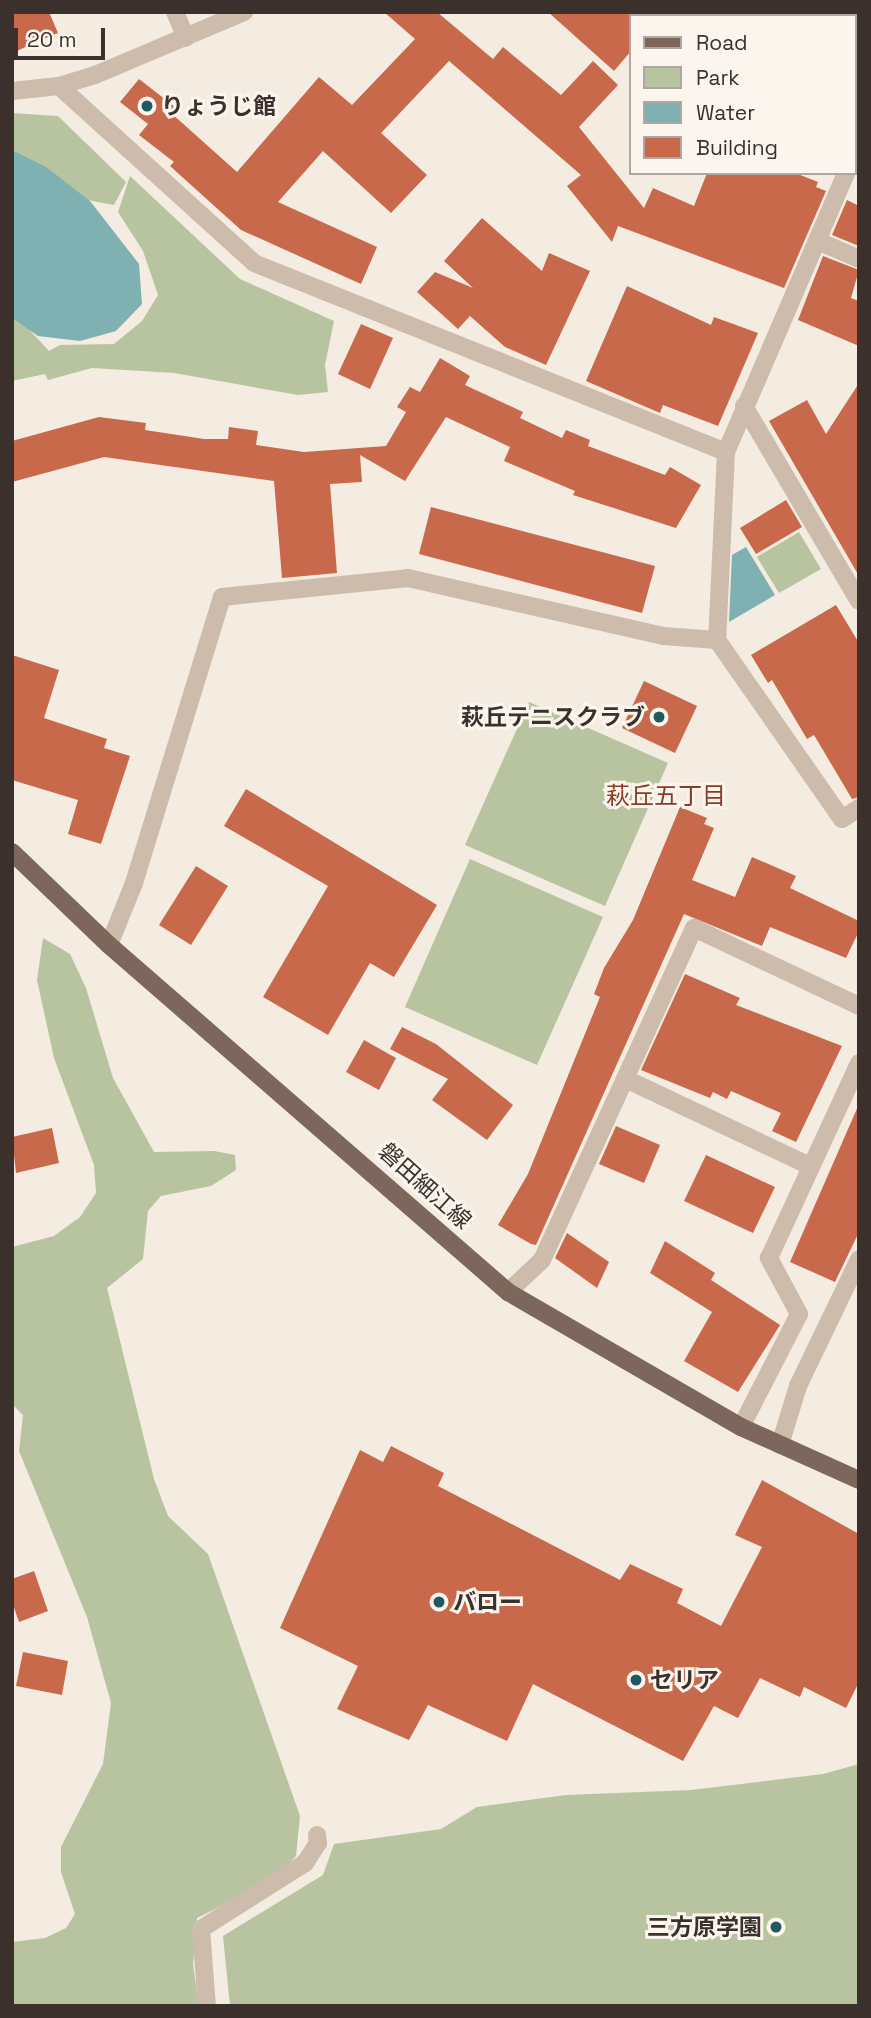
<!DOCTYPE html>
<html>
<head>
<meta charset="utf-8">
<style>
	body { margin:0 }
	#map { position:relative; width:871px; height:2018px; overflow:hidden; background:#f4ebe1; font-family:"Space Grotesk","Noto Sans JP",sans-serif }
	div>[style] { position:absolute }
	.green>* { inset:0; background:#b8c4a0 }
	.water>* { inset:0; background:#7fb0b2 }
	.building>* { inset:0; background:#c8694b }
	.minor>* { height:18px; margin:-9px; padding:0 9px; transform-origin:9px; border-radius:9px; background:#cdbbac }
	.major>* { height:18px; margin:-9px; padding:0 9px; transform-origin:9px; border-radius:9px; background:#7d675c }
	.dots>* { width:19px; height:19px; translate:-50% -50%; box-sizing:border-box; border:4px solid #fbf5ee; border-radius:50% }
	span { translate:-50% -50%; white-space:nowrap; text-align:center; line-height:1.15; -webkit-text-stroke:6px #fbf5ee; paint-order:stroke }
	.poi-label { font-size:23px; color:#3b302b; font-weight:700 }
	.left { translate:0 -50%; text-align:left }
	.right { translate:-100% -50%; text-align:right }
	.street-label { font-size:23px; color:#3b302b }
	.neighbourhood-label { font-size:24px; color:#8c3b22 }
	.frame { position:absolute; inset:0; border:14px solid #3b302b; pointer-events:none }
	.legend { position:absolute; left:629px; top:14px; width:228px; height:161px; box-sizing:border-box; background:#fbf5ee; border:2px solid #aea6a0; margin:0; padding:9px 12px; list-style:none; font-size:21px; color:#3b302b }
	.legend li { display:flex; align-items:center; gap:14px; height:35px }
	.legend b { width:35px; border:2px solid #aea6a0 }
	.scale { position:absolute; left:14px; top:28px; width:91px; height:32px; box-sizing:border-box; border:4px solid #3b302b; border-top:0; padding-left:9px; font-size:21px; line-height:24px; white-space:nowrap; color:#3b302b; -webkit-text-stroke:5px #fbf5ee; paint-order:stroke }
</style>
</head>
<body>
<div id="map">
	<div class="green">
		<i style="clip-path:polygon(12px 113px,58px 116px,126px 182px,114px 205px,77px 198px,12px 158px)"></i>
		<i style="clip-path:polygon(130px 176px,240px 279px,334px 321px,325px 365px,328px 392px,298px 395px,174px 373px,92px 368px,48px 380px,45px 374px,12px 381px,12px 311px,49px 351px,60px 345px,114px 344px,142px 321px,158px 295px,143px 251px,118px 212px)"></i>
		<i style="clip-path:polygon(799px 532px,821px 569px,779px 593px,757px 557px)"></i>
		<i style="clip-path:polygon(529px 702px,668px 763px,605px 906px,465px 845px)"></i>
		<i style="clip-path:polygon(470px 859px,603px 917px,537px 1065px,405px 1007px)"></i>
		<i style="clip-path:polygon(43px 938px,70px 954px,86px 988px,113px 1078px,154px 1152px,214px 1151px,235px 1155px,236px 1170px,211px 1186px,161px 1196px,148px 1211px,143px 1259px,107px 1288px,154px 1479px,168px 1516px,208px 1554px,300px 1816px,296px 1856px,286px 1867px,271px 1881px,197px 1918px,193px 1964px,199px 2006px,12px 2006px,12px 1942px,45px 1938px,66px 1928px,75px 1914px,61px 1872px,61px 1847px,103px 1764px,111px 1703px,87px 1617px,19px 1451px,23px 1415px,12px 1404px,12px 1247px,54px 1236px,80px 1217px,96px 1193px,94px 1165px,54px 1058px,37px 980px)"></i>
		<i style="clip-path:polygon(859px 1764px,859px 2006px,230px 2006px,223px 1936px,323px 1875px,334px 1844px,441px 1829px,477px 1807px,566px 1795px,691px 1790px,823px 1774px)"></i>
	</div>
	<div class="water">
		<i style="clip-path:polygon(12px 150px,46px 167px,90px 201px,139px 264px,142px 304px,116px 331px,80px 341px,38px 336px,12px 318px)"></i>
		<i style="clip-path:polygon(746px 547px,775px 595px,729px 622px,732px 555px)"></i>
	</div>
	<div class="building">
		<i style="clip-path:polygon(12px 12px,49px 12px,58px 33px,12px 53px)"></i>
		<i style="clip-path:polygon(384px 12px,437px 12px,493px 59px,503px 47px,561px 95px,593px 61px,618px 85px,579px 127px,644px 208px,653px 188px,694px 206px,707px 173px,795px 173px,818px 182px,816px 187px,826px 191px,784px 288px,618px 226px,612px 242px,567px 186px,581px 175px,449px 61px,381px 133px,427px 175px,391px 213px,323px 151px,278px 202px,377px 247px,361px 284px,241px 230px,170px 166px,174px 162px,139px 135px,148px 124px,120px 102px,139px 79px,175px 107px,171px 113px,237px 172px,319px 77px,352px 105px,415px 39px)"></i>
		<i style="clip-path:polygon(548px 12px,631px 12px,631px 51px,614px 71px)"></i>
		<i style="clip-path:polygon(847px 200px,859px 206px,859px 246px,832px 235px)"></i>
		<i style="clip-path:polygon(482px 218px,542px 271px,549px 253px,590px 271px,546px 365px,505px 347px,470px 316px,458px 329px,417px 292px,435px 272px,473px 288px,444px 261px)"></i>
		<i style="clip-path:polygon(823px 256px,859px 270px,851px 298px,859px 301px,859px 346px,798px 320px)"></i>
		<i style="clip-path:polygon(627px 286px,711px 325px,714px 317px,758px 333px,718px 426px,663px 405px,660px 413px,586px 381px)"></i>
		<i style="clip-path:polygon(361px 324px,393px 338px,370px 389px,338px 374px)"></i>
		<i style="clip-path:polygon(440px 358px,470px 376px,465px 385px,523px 412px,520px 418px,562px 438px,566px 430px,590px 440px,588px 446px,665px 475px,670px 467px,701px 485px,676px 528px,573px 495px,575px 491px,504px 461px,510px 447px,446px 417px,405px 481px,360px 455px,362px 482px,330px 484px,337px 573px,282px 578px,274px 481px,104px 457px,12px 482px,12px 441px,99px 417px,146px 423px,145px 430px,204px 439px,228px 439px,229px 427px,258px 431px,256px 445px,304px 452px,386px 446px,406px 412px,397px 407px,410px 387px,420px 392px)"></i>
		<i style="clip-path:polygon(859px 383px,859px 576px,769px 421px,807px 400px,826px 434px)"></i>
		<i style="clip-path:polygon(786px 500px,802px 527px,756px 554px,740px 528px)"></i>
		<i style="clip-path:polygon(431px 507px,655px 566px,642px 613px,419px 554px)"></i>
		<i style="clip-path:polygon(836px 605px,859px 643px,859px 797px,852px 799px,814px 735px,807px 739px,772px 680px,768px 683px,751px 655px)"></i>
		<i style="clip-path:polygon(12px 655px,59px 670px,44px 718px,107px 739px,104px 748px,130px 756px,101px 844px,68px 834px,78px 800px,12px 780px)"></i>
		<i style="clip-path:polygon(644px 681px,697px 706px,675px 753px,622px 728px)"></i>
		<i style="clip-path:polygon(246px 789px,437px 905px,394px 977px,370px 963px,328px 1035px,263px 997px,328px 886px,224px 826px)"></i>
		<i style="clip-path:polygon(680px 807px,707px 818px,704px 824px,714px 828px,692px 880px,735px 897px,752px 857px,796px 876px,790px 888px,859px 921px,859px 931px,846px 958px,770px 927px,762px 946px,684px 914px,536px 1245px,531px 1244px,498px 1225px,528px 1174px,600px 997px,594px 994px,604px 968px,633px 920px)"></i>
		<i style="clip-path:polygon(196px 866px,228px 886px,191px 945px,159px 925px)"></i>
		<i style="clip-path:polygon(685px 974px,740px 998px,736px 1005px,842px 1046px,796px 1142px,772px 1131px,781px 1113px,731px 1091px,727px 1099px,713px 1092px,710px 1098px,641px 1070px)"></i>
		<i style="clip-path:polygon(402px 1027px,436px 1044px,513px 1105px,487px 1140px,432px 1100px,448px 1079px,390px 1049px)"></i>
		<i style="clip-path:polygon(364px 1040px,396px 1058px,379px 1090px,346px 1072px)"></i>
		<i style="clip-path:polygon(859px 1104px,859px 1232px,835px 1282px,790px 1262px)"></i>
		<i style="clip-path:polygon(616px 1126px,660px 1145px,644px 1183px,599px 1164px)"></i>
		<i style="clip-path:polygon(52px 1128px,59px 1163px,16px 1173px,12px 1137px)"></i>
		<i style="clip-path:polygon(706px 1155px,775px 1187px,753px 1233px,684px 1201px)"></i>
		<i style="clip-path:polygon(567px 1233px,609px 1262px,597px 1288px,555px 1258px)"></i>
		<i style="clip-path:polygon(665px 1241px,715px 1273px,711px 1280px,780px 1325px,738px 1392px,684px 1361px,712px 1312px,650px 1273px)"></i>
		<i style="clip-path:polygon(391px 1446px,444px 1473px,438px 1486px,620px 1580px,630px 1564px,683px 1589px,677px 1603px,721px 1626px,762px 1547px,735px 1535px,762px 1480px,859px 1534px,859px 1682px,846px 1708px,804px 1687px,800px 1697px,760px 1678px,738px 1718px,714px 1706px,683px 1761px,533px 1684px,507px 1741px,428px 1705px,409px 1740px,337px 1709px,358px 1666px,280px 1628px,360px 1450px,383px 1462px)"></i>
		<i style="clip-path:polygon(34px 1571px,48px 1611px,19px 1622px,12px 1602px,12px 1579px)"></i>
		<i style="clip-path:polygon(23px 1652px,68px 1661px,62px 1695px,16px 1686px)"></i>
	</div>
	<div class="minor">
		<i style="left:175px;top:12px;width:28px;rotate:67deg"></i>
		<i style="left:59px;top:86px;width:263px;rotate:42.2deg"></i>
		<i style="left:254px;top:263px;width:508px;rotate:21.82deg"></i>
		<i style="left:726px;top:452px;width:188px;rotate:92.7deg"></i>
		<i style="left:12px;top:91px;width:47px;rotate:-6.1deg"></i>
		<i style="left:59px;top:86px;width:38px;rotate:-17deg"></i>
		<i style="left:95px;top:75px;width:162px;rotate:-22.9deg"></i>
		<i style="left:855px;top:151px;width:9px;rotate:-63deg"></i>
		<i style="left:818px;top:241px;width:45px;rotate:23.7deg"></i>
		<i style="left:744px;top:406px;width:226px;rotate:59.5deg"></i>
		<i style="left:726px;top:452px;width:304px;rotate:-66.7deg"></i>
		<i style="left:109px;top:945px;width:67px;rotate:-68deg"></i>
		<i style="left:134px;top:883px;width:299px;rotate:-72.9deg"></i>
		<i style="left:222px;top:597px;width:187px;rotate:-5.8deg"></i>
		<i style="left:408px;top:578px;width:262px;rotate:12.8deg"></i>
		<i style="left:663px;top:636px;width:54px;rotate:4.2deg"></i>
		<i style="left:717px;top:640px;width:218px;rotate:55.1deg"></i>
		<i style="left:842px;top:819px;width:20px;rotate:-33deg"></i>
		<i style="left:628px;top:1080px;width:201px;rotate:25.3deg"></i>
		<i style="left:508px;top:1292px;width:47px;rotate:-43.3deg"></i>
		<i style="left:542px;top:1260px;width:365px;rotate:-65.4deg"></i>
		<i style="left:694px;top:928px;width:183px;rotate:25.3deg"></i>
		<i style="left:741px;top:1427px;width:127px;rotate:-62.8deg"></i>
		<i style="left:799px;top:1314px;width:64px;rotate:-118.2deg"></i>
		<i style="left:769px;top:1258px;width:215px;rotate:-65.2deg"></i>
		<i style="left:780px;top:1445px;width:62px;rotate:-73deg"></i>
		<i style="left:798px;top:1386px;width:141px;rotate:-64.3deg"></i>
		<i style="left:207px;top:2006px;width:77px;rotate:-94.5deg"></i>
		<i style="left:201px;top:1929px;width:123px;rotate:-32.4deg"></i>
		<i style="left:305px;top:1863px;width:24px;rotate:-57deg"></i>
		<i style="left:318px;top:1843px;width:8px;rotate:-97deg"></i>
	</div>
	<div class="major">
		<i style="left:12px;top:852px;width:134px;rotate:43.8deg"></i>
		<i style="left:109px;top:945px;width:529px;rotate:41.01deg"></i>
		<i style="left:508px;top:1292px;width:269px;rotate:30.1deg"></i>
		<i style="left:741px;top:1427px;width:129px;rotate:24.2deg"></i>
	</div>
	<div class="dots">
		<i style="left:147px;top:106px;background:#1f5a5e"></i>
		<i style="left:659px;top:717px;background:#1f5a5e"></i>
		<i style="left:439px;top:1602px;background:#1f5a5e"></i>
		<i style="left:636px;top:1680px;background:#1f5a5e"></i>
		<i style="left:776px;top:1927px;background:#1f5a5e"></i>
	</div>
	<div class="poi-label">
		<span class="left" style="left:161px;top:106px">りょうじ館</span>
		<span class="right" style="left:645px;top:717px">萩丘テニスクラブ</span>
		<span class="left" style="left:453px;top:1602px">バロー</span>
		<span class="left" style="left:650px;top:1680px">セリア</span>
		<span class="right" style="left:762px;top:1927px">三方原学園</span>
	</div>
	<div class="street-label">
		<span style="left:425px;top:1186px;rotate:42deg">磐田細江線</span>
	</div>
	<div class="neighbourhood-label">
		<span style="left:666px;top:796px">萩丘五丁目</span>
	</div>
	<div class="frame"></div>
	<ul class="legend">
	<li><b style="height:9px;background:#7d675c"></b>Road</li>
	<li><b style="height:19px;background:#b8c4a0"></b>Park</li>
	<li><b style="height:19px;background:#7fb0b2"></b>Water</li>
	<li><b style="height:19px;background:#c8694b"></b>Building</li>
	</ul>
	<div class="scale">20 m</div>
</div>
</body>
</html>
